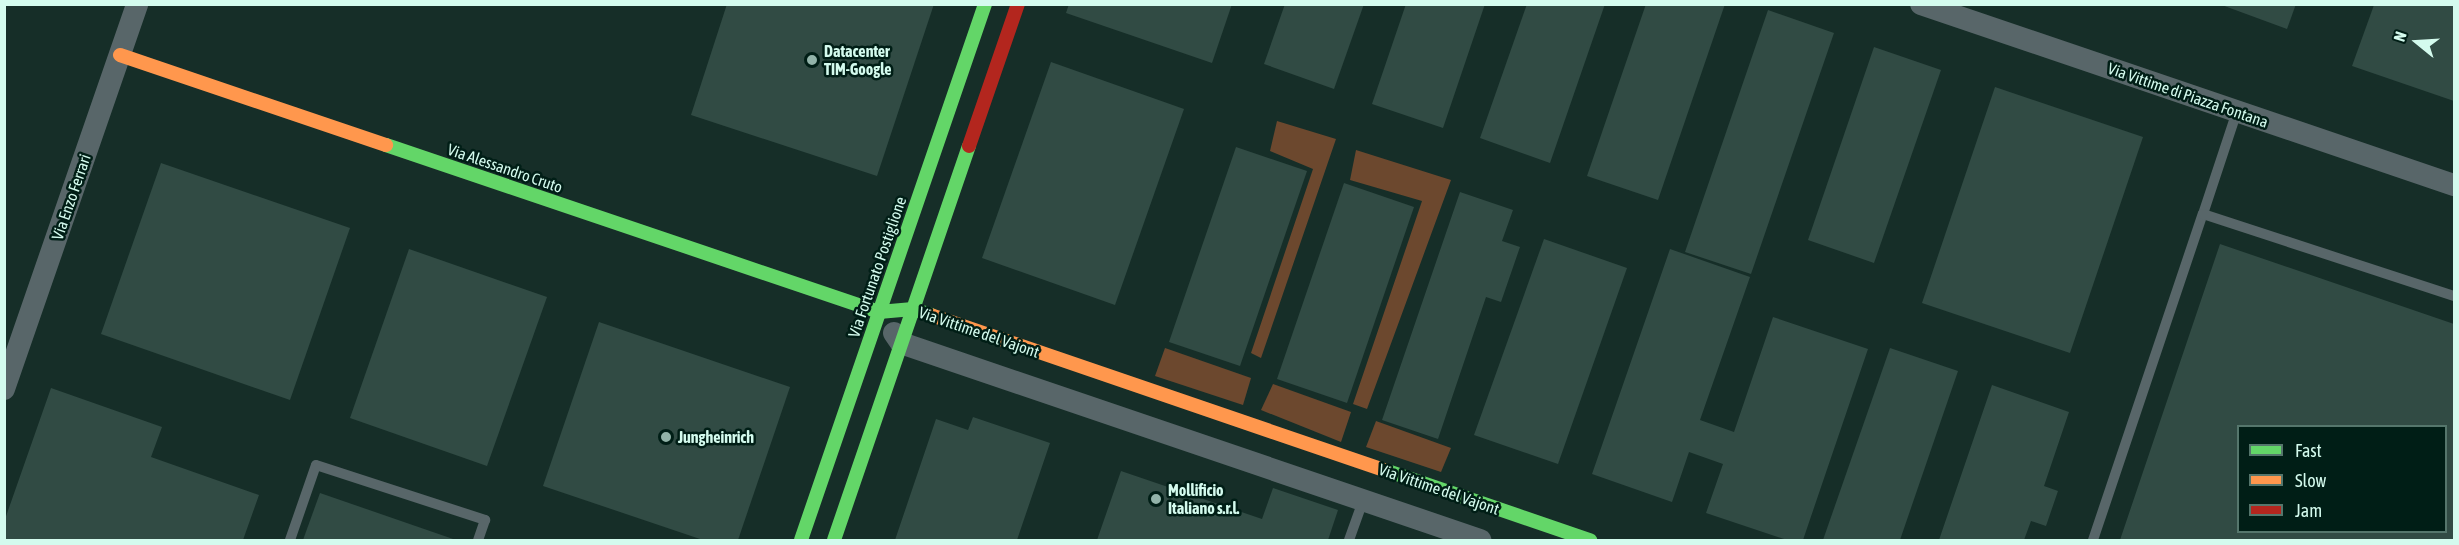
<!DOCTYPE html>
<html>
<head>
<meta charset="utf-8">
<style>
	body { margin:0 }
	#map { position:relative; width:2459px; height:545px; overflow:hidden; background:#162e28; font-family:"Asap Condensed",sans-serif }
	div>[style] { position:absolute }
	.green>* { inset:0; background:#6c482e }
	.building>* { inset:0; background:#314b44 }
	.lane>* { height:10px; margin:-5px; padding:0 5px; transform-origin:5px; border-radius:5px; background:#586669 }
	.street>* { height:22px; margin:-11px; padding:0 11px; transform-origin:11px; border-radius:11px; background:#586669 }
	.fast>* { height:14px; margin:-7px; padding:0 7px; transform-origin:7px; border-radius:7px; background:#63d668 }
	.slow>* { height:14px; margin:-7px; padding:0 7px; transform-origin:7px; border-radius:7px; background:#ff974d }
	.jam>* { height:14px; margin:-7px; padding:0 7px; transform-origin:7px; border-radius:7px; background:#b3261e }
	.dots>* { width:16px; height:16px; translate:-50% -50%; box-sizing:border-box; border:3px solid #001e16; border-radius:50% }
	span { translate:-50% -50%; white-space:nowrap; text-align:center; line-height:1.15; -webkit-text-stroke:5px #001e16; paint-order:stroke }
	.poi-label { font-size:16px; color:#d4fbee; font-weight:700 }
	.left { translate:0 -50%; text-align:left }
	.street-label { font-size:16px; color:#d4fbee }
	.frame { position:absolute; inset:0; border:6px solid #d4fbee; pointer-events:none }
	.legend { position:absolute; left:2237px; top:425px; width:210px; height:108px; box-sizing:border-box; background:#001e16; border:2px solid #55766c; margin:0; padding:8px 10px; list-style:none; font-size:18px; color:#d4fbee }
	.legend li { display:flex; align-items:center; gap:12px; height:30px }
	.legend b { width:30px; border:2px solid #55766c }
	.north { position:absolute; left:2387px; top:12px; width:60px; height:60px; -webkit-text-stroke:4px #001e16; paint-order:stroke; rotate:288deg; font-size:16px; font-weight:700; line-height:24px; text-align:center; color:#d4fbee }
	.north::after { content:''; display:block; margin:auto; width:21px; height:27px; background:#d4fbee; clip-path:polygon(50% 0,100% 100%,50% 72%,0 100%) }
</style>
</head>
<body>
<div id="map">
	<div class="green">
		<i style="clip-path:polygon(1277px 121px,1336px 139px,1261px 358px,1251px 353px,1313px 169px,1270px 151px)"></i>
		<i style="clip-path:polygon(1356px 150px,1451px 180px,1367px 409px,1353px 404px,1422px 201px,1350px 180px)"></i>
		<i style="clip-path:polygon(1165px 348px,1251px 378px,1243px 405px,1155px 376px)"></i>
		<i style="clip-path:polygon(1273px 384px,1351px 412px,1341px 442px,1261px 410px)"></i>
		<i style="clip-path:polygon(1376px 421px,1451px 448px,1441px 472px,1366px 447px)"></i>
	</div>
	<div class="building">
		<i style="clip-path:polygon(727px 4px,934px 4px,877px 176px,691px 115px)"></i>
		<i style="clip-path:polygon(1069px 4px,1232px 4px,1212px 63px,1066px 13px)"></i>
		<i style="clip-path:polygon(1285px 4px,1364px 4px,1334px 89px,1264px 64px)"></i>
		<i style="clip-path:polygon(1406px 4px,1485px 4px,1443px 128px,1372px 104px)"></i>
		<i style="clip-path:polygon(1527px 4px,1605px 4px,1550px 163px,1480px 138px)"></i>
		<i style="clip-path:polygon(1646px 4px,1725px 4px,1658px 200px,1587px 176px)"></i>
		<i style="clip-path:polygon(2219px 4px,2296px 4px,2287px 29px)"></i>
		<i style="clip-path:polygon(2374px 5px,2454px 5px,2454px 101px,2352px 66px)"></i>
		<i style="clip-path:polygon(1768px 10px,1834px 33px,1751px 274px,1685px 252px)"></i>
		<i style="clip-path:polygon(1874px 47px,1941px 70px,1874px 263px,1808px 240px)"></i>
		<i style="clip-path:polygon(1051px 62px,1184px 109px,1115px 305px,982px 258px)"></i>
		<i style="clip-path:polygon(1995px 87px,2143px 137px,2070px 353px,1922px 303px)"></i>
		<i style="clip-path:polygon(1236px 147px,1307px 171px,1240px 366px,1169px 342px)"></i>
		<i style="clip-path:polygon(161px 163px,350px 228px,290px 400px,101px 334px)"></i>
		<i style="clip-path:polygon(1344px 183px,1414px 207px,1347px 403px,1277px 379px)"></i>
		<i style="clip-path:polygon(1460px 192px,1513px 210px,1502px 241px,1520px 247px,1501px 302px,1486px 297px,1438px 439px,1382px 420px)"></i>
		<i style="clip-path:polygon(1544px 239px,1627px 268px,1558px 464px,1474px 435px)"></i>
		<i style="clip-path:polygon(evenodd,2220px 244px,2454px 324px,2454px 540px,2120px 540px,2220px 244px,2238px 426px,2446px 426px,2446px 532px,2238px 532px,2238px 426px)"></i>
		<i style="clip-path:polygon(409px 249px,547px 297px,487px 466px,350px 418px)"></i>
		<i style="clip-path:polygon(1670px 249px,1750px 277px,1700px 420px,1734px 432px,1773px 317px,1868px 349px,1803px 540px,1787px 540px,1706px 513px,1723px 464px,1689px 452px,1672px 502px,1592px 474px)"></i>
		<i style="clip-path:polygon(599px 322px,790px 387px,738px 540px,703px 540px,543px 486px)"></i>
		<i style="clip-path:polygon(1890px 348px,1958px 371px,1900px 540px,1823px 540px)"></i>
		<i style="clip-path:polygon(1992px 385px,2069px 412px,2044px 486px,2058px 491px,2046px 526px,2031px 521px,2024px 540px,1939px 540px)"></i>
		<i style="clip-path:polygon(51px 388px,162px 427px,151px 457px,259px 495px,243px 540px,4px 540px,4px 522px)"></i>
		<i style="clip-path:polygon(973px 417px,1050px 443px,1017px 540px,895px 540px,936px 419px,968px 430px)"></i>
		<i style="clip-path:polygon(1121px 471px,1262px 519px,1273px 488px,1338px 510px,1328px 540px,1097px 540px)"></i>
		<i style="clip-path:polygon(320px 493px,456px 540px,303px 540px)"></i>
	</div>
	<div class="lane">
		<i style="left:2203px;top:214px;width:108px;rotate:-71.7deg"></i>
		<i style="left:290px;top:540px;width:79px;rotate:-70.9deg"></i>
		<i style="left:316px;top:465px;width:178px;rotate:18deg"></i>
		<i style="left:485px;top:520px;width:21px;rotate:109deg"></i>
		<i style="left:1349px;top:540px;width:41px;rotate:-70.3deg"></i>
		<i style="left:2093px;top:540px;width:344px;rotate:-71.4deg"></i>
		<i style="left:2203px;top:214px;width:264px;rotate:18.1deg"></i>
	</div>
	<div class="street">
		<i style="left:1921px;top:4px;width:563px;rotate:18.76deg"></i>
		<i style="left:894px;top:333px;width:12px;rotate:55deg"></i>
		<i style="left:901px;top:343px;width:612px;rotate:18.79deg"></i>
		<i style="left:4px;top:389px;width:407px;rotate:-70.9deg"></i>
	</div>
	<div class="fast">
		<i style="left:386px;top:145px;width:521px;rotate:18.71deg"></i>
		<i style="left:879px;top:312px;width:34px;rotate:-5deg"></i>
		<i style="left:913px;top:309px;width:19px;rotate:18deg"></i>
		<i style="left:1385px;top:470px;width:217px;rotate:18.9deg"></i>
		<i style="left:801px;top:540px;width:567px;rotate:-71.05deg"></i>
		<i style="left:834px;top:540px;width:416px;rotate:-71.1deg"></i>
	</div>
	<div class="slow">
		<i style="left:120px;top:55px;width:281px;rotate:18.7deg"></i>
		<i style="left:931px;top:315px;width:480px;rotate:18.9deg"></i>
	</div>
	<div class="jam">
		<i style="left:969px;top:146px;width:150px;rotate:-71deg"></i>
	</div>
	<div class="dots">
		<i style="left:812px;top:60px;background:#92b3a9"></i>
		<i style="left:666px;top:437px;background:#92b3a9"></i>
		<i style="left:1156px;top:499px;background:#92b3a9"></i>
	</div>
	<div class="poi-label">
		<span class="left" style="left:824px;top:60px">Datacenter<br>TIM-Google</span>
		<span class="left" style="left:678px;top:437px">Jungheinrich</span>
		<span class="left" style="left:1168px;top:499px">Mollificio<br>Italiano s.r.l.</span>
	</div>
	<div class="street-label">
		<span style="left:2188px;top:95px;rotate:19deg">Via Vittime di Piazza Fontana</span>
		<span style="left:505px;top:168px;rotate:19deg">Via Alessandro Cruto</span>
		<span style="left:71px;top:197px;rotate:-71deg">Via Enzo Ferrari</span>
		<span style="left:877px;top:267px;rotate:-71deg">Via Fortunato Postiglione</span>
		<span style="left:979px;top:332px;rotate:19deg">Via Vittime del Vajont</span>
		<span style="left:1439px;top:489px;rotate:19deg">Via Vittime del Vajont</span>
	</div>
	<div class="frame"></div>
	<ul class="legend">
	<li><b style="height:8px;background:#63d668"></b>Fast</li>
	<li><b style="height:8px;background:#ff974d"></b>Slow</li>
	<li><b style="height:8px;background:#b3261e"></b>Jam</li>
	</ul>
	<div class="north">N</div>
</div>
</body>
</html>
